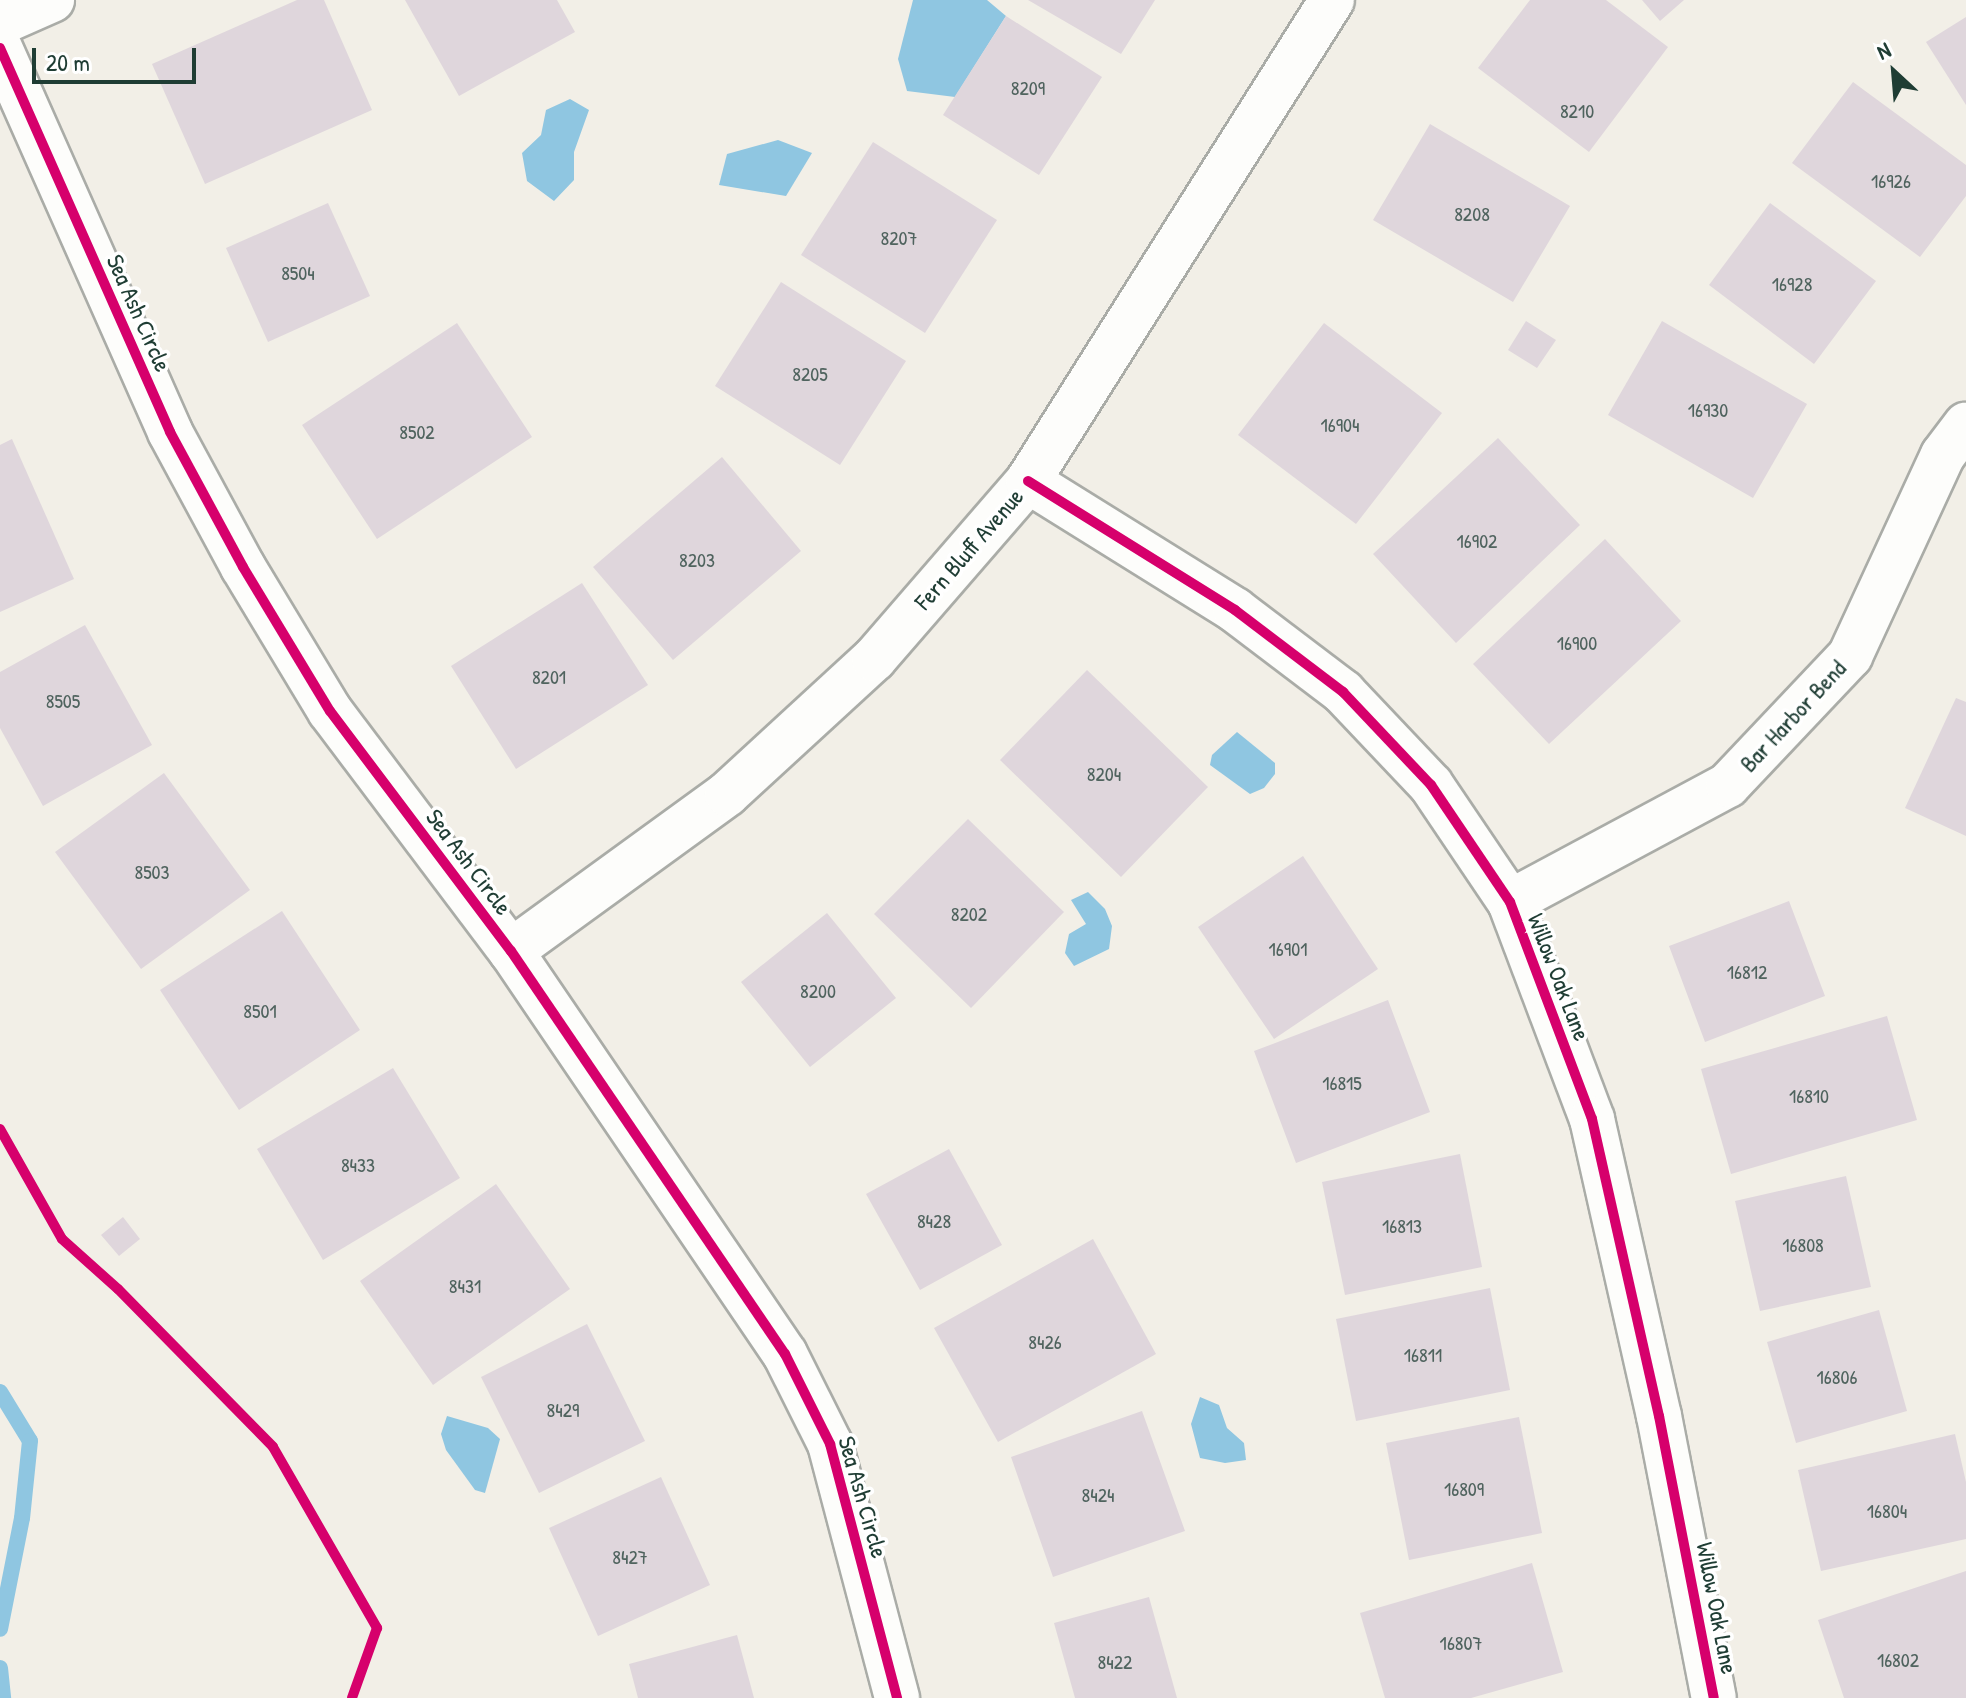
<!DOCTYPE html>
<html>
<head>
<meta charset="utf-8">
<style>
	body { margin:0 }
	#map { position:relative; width:1966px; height:1698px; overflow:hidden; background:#f2efe7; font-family:"Patrick Hand",sans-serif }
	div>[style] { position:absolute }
	.water>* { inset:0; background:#8fc6e1 }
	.stream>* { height:16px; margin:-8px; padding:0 8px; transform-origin:8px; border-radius:8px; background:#8fc6e1 }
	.building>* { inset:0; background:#dfd6dc }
	.roads { filter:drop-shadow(2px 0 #aaaca7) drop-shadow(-2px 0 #aaaca7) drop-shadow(0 2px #aaaca7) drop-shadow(0 -2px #aaaca7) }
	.minor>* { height:44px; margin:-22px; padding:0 22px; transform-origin:22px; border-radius:22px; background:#fdfdfb }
	.cycleway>* { height:10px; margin:-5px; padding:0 5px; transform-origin:5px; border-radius:5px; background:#d6006c }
	span { translate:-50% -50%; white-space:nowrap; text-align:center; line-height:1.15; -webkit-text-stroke:7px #fff; paint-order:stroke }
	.number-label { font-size:20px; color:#4f635e }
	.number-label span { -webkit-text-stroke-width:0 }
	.street-label { font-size:24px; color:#1f3d34 }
	.north { position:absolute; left:1854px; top:32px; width:80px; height:80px; -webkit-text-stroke:6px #fff; paint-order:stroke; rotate:334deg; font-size:22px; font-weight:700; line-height:32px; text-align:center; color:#1f3d34 }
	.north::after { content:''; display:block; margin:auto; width:28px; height:36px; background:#1f3d34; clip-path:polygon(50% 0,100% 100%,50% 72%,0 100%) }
	.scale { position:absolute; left:32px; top:48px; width:164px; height:36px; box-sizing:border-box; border:4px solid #1f3d34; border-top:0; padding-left:10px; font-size:24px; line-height:28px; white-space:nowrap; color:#1f3d34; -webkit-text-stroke:6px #fff; paint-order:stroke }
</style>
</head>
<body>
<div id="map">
	<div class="water">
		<i style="clip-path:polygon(913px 0,987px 0,1006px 16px,955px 97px,907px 91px,898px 59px)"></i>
		<i style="clip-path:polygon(570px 99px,589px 110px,574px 152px,574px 180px,554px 201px,527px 181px,522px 153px,541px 135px,546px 110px)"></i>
		<i style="clip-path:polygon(778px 140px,812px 153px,786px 196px,719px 185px,727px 154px)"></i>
		<i style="clip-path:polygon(1237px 732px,1275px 763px,1275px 774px,1264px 788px,1250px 794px,1210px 765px,1212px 755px)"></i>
		<i style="clip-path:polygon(1088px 892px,1105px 909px,1112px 926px,1109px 949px,1074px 966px,1065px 953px,1069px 934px,1086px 924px,1071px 900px)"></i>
		<i style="clip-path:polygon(1200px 1397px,1219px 1405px,1227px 1428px,1244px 1443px,1246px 1460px,1225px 1463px,1200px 1458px,1191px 1424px)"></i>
		<i style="clip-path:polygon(447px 1416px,488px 1428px,500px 1439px,485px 1493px,475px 1490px,446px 1450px,441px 1434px)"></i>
	</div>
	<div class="stream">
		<i style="left:0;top:1392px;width:57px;rotate:58.5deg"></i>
		<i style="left:30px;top:1441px;width:77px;rotate:95.9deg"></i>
		<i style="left:22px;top:1518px;width:113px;rotate:101.2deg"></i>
		<i style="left:0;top:1668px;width:30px;rotate:84deg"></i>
	</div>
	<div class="building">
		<i style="clip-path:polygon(297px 0,324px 0,372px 110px,205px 184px,152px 64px)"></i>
		<i style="clip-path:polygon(405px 0,557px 0,575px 32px,459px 96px)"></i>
		<i style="clip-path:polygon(1028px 0,1155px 0,1121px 54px)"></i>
		<i style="clip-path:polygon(1530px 0,1606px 0,1668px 47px,1589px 152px,1478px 68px)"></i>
		<i style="clip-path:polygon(1642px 0,1684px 0,1660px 21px)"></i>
		<i style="clip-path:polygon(1006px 16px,1102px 77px,1039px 175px,943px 115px)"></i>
		<i style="clip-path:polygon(1966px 17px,1966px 105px,1926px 42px)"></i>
		<i style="clip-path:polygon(1853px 82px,1966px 165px,1966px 196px,1920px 257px,1792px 163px)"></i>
		<i style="clip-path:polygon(1430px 124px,1570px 206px,1513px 302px,1373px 220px)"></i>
		<i style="clip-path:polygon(873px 142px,997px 220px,925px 333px,801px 255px)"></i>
		<i style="clip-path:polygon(328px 203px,370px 296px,268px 342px,226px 248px)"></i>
		<i style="clip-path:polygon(1770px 203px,1876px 281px,1814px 364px,1709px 285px)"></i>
		<i style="clip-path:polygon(781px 282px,906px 361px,840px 465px,715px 386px)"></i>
		<i style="clip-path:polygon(1526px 321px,1556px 340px,1537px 368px,1508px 350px)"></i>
		<i style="clip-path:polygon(1662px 321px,1807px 404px,1753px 498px,1608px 415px)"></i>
		<i style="clip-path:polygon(457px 323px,532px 437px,377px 539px,302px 425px)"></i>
		<i style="clip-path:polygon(1324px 323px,1442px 413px,1356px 524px,1238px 435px)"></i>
		<i style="clip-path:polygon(1498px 438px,1580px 525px,1456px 643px,1373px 554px)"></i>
		<i style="clip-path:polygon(12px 439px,74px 579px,0 612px,0 445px)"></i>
		<i style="clip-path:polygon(722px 457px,801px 551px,673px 660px,593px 567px)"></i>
		<i style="clip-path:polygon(1605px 539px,1681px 621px,1549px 744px,1473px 664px)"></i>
		<i style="clip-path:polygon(582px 583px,648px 685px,516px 769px,451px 666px)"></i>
		<i style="clip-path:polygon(85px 625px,152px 745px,43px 806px,0 728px,0 672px)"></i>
		<i style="clip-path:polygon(1087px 670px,1208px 787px,1121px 877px,1000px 760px)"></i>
		<i style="clip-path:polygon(1956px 698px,1966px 702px,1966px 836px,1905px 808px)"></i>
		<i style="clip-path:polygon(164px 773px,250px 890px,141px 969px,55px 852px)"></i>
		<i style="clip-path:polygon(968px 819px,1064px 912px,971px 1008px,874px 914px)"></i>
		<i style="clip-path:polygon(1303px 856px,1378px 969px,1274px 1039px,1198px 927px)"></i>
		<i style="clip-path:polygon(1789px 901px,1825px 996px,1705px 1042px,1669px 946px)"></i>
		<i style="clip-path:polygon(282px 911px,360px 1030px,239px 1110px,160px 990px)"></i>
		<i style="clip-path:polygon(827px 913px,896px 998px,810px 1067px,741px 982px)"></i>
		<i style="clip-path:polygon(1388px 1000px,1430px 1112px,1296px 1163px,1254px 1051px)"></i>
		<i style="clip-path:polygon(1887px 1016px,1917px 1120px,1731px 1174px,1701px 1069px)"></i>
		<i style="clip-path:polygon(393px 1068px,460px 1178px,323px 1260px,257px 1149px)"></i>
		<i style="clip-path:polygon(949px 1149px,1002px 1245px,920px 1290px,866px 1194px)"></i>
		<i style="clip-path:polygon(1460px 1154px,1482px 1267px,1345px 1295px,1322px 1182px)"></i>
		<i style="clip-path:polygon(1846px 1176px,1871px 1287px,1760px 1311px,1735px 1201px)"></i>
		<i style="clip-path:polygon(496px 1184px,570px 1289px,433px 1385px,360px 1281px)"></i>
		<i style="clip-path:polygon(123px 1217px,140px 1239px,119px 1256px,101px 1235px)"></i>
		<i style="clip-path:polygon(1093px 1239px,1156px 1354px,998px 1442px,934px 1328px)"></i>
		<i style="clip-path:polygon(1490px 1288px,1510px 1390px,1356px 1421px,1336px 1319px)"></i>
		<i style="clip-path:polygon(1879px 1310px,1907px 1411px,1796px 1443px,1767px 1342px)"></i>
		<i style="clip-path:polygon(587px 1324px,645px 1441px,539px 1493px,481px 1377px)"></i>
		<i style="clip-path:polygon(1142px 1411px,1185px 1531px,1053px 1577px,1011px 1457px)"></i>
		<i style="clip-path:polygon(1519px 1417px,1542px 1533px,1409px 1560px,1386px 1443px)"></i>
		<i style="clip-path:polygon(1955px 1434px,1966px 1482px,1966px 1539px,1821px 1571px,1798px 1470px)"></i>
		<i style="clip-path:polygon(661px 1477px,710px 1585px,598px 1636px,549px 1528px)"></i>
		<i style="clip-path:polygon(1532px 1563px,1563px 1672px,1471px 1698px,1385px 1698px,1360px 1613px)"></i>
		<i style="clip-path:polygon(1966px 1571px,1966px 1698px,1844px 1698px,1818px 1620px)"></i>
		<i style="clip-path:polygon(1149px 1597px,1177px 1698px,1075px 1698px,1054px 1623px)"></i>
		<i style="clip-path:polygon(737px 1635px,754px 1698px,638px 1698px,629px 1664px)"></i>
	</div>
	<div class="roads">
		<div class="minor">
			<i style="left:0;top:23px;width:57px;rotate:-23.9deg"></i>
			<i style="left:0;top:48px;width:420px;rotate:66.1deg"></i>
			<i style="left:170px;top:432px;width:153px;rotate:61.6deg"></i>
			<i style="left:243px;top:567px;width:168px;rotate:58.9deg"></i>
			<i style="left:330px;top:711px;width:301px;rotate:53deg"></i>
			<i style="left:511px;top:951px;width:487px;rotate:55.8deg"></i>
			<i style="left:785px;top:1354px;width:101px;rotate:63.4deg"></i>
			<i style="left:830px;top:1444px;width:263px;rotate:75.2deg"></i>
			<i style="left:1028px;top:481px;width:244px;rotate:31.9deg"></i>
			<i style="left:1235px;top:610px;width:136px;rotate:37.2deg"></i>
			<i style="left:1343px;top:692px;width:128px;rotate:46.6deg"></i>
			<i style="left:1431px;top:785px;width:141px;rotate:56deg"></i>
			<i style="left:1510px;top:902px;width:232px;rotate:69.3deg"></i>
			<i style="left:1592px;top:1119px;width:304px;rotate:77.3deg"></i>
			<i style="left:1659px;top:1416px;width:287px;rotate:79deg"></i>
			<i style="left:1510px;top:902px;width:247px;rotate:-28.2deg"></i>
			<i style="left:1728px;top:785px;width:178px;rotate:-46.6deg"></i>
			<i style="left:1850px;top:656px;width:221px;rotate:-65.2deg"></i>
			<i style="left:1943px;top:455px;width:38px;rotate:-53deg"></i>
			<i style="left:511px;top:951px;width:267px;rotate:-36deg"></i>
			<i style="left:727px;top:794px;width:200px;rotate:-42.6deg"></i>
			<i style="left:874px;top:659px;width:235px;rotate:-49.1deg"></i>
			<i style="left:1028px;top:481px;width:569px;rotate:-57.71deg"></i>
		</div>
	</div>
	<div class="cycleway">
		<i style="left:0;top:48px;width:420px;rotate:66.1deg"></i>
		<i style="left:170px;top:432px;width:153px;rotate:61.6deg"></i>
		<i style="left:243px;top:567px;width:168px;rotate:58.9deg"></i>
		<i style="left:330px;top:711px;width:301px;rotate:53deg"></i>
		<i style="left:511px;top:951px;width:487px;rotate:55.8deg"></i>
		<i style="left:785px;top:1354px;width:101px;rotate:63.4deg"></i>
		<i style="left:830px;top:1444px;width:263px;rotate:75.2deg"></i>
		<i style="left:1028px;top:481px;width:244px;rotate:31.9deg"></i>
		<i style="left:1235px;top:610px;width:136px;rotate:37.2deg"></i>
		<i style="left:1343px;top:692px;width:128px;rotate:46.6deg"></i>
		<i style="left:1431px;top:785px;width:141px;rotate:56deg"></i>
		<i style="left:1510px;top:902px;width:232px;rotate:69.3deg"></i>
		<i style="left:1592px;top:1119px;width:304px;rotate:77.3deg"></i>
		<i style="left:1659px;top:1416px;width:287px;rotate:79deg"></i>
		<i style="left:0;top:1129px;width:126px;rotate:60.6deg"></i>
		<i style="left:62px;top:1239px;width:75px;rotate:41.8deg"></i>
		<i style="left:118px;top:1289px;width:221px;rotate:45.5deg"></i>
		<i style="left:273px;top:1447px;width:209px;rotate:60.1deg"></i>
		<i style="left:377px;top:1628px;width:74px;rotate:109.7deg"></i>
	</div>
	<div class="number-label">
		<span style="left:1028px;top:87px">8209</span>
		<span style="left:1577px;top:110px">8210</span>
		<span style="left:1891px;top:180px">16926</span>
		<span style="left:1472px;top:213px">8208</span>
		<span style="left:899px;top:237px">8207</span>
		<span style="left:298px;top:272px">8504</span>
		<span style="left:1792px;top:283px">16928</span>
		<span style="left:810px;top:373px">8205</span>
		<span style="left:1708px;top:409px">16930</span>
		<span style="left:1340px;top:424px">16904</span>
		<span style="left:417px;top:431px">8502</span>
		<span style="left:1477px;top:540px">16902</span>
		<span style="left:697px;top:559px">8203</span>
		<span style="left:1577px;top:642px">16900</span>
		<span style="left:549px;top:676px">8201</span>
		<span style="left:63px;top:700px">8505</span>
		<span style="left:1104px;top:773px">8204</span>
		<span style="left:152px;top:871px">8503</span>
		<span style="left:969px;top:913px">8202</span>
		<span style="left:1288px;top:948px">16901</span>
		<span style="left:1747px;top:971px">16812</span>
		<span style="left:818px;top:990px">8200</span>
		<span style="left:260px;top:1010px">8501</span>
		<span style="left:1342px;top:1082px">16815</span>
		<span style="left:1809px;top:1095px">16810</span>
		<span style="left:358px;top:1164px">8433</span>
		<span style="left:934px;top:1220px">8428</span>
		<span style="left:1402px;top:1225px">16813</span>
		<span style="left:1803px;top:1244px">16808</span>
		<span style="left:465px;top:1285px">8431</span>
		<span style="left:1045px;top:1341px">8426</span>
		<span style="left:1423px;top:1354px">16811</span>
		<span style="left:1837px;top:1376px">16806</span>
		<span style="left:563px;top:1409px">8429</span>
		<span style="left:1464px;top:1488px">16809</span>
		<span style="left:1098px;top:1494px">8424</span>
		<span style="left:1887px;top:1510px">16804</span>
		<span style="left:630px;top:1556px">8427</span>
		<span style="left:1461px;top:1642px">16807</span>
		<span style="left:1898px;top:1659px">16802</span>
		<span style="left:1115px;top:1661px">8422</span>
	</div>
	<div class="street-label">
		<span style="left:139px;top:313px;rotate:66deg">Sea Ash Circle</span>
		<span style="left:969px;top:549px;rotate:-49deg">Fern Bluff Avenue</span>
		<span style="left:1793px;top:716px;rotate:-47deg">Bar Harbor Bend</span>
		<span style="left:469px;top:862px;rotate:53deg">Sea Ash Circle</span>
		<span style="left:1559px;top:977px;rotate:69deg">Willow Oak Lane</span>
		<span style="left:863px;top:1497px;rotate:74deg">Sea Ash Circle</span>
		<span style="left:1717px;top:1608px;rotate:79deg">Willow Oak Lane</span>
	</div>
	<div class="north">N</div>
	<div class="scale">20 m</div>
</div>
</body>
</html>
